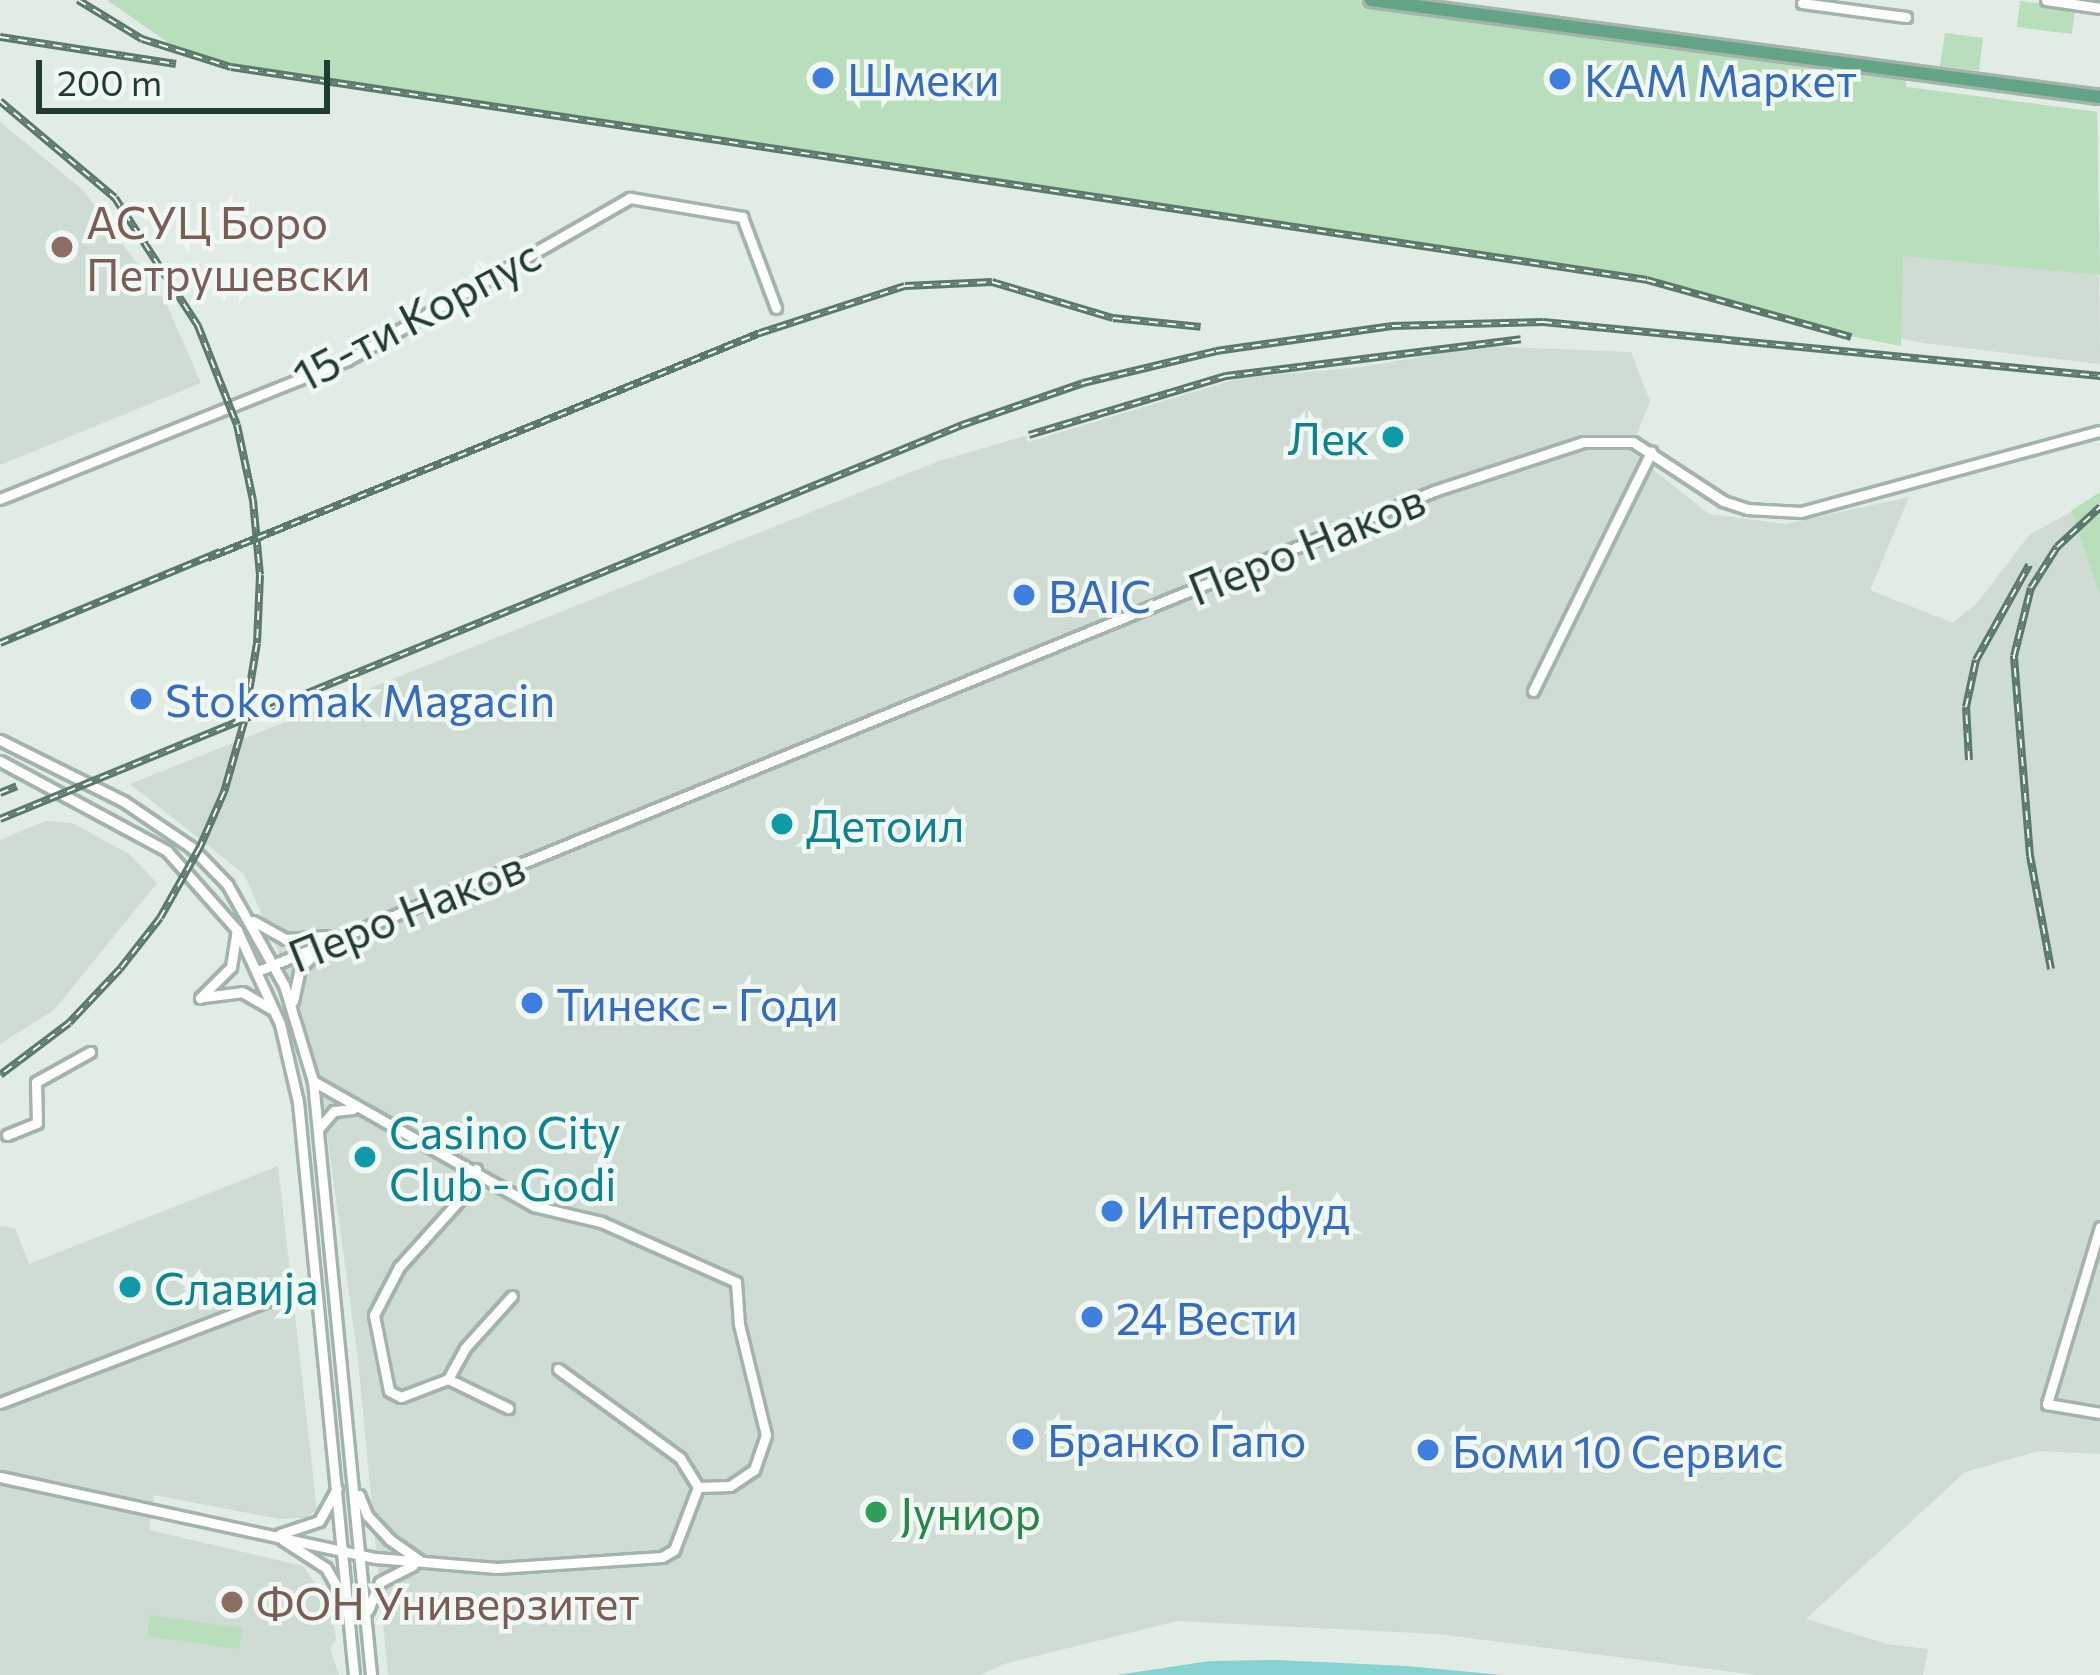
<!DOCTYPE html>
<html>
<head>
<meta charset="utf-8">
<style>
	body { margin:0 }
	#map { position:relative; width:2100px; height:1675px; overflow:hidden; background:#e0ece4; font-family:Commissioner,sans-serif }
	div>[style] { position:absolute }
	.built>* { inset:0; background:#cedcd3 }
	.green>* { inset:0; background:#b8debb }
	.water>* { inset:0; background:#85d3d0 }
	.roads { filter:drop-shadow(3px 0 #a3b4aa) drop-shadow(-3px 0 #a3b4aa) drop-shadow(0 3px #a3b4aa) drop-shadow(0 -3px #a3b4aa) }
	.minor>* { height:9px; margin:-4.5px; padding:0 4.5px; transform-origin:4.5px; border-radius:4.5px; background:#fff }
	.major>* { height:12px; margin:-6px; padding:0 6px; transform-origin:6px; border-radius:6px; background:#63a386 }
	.rail>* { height:8px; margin-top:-4px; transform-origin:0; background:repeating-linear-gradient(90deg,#f1f8f3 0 9px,#5a796a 0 18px); box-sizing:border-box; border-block:3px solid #5a796a }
	.dots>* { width:33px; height:33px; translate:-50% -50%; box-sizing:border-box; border:6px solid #f1f8f3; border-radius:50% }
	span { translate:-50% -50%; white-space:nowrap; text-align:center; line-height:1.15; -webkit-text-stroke:9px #f1f8f3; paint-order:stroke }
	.shop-label { font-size:45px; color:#366cbe }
	.left { translate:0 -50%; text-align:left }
	.education-label { font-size:45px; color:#785e54 }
	.street-label { font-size:45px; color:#203d2f }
	.culture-label { font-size:45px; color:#0d838f }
	.right { translate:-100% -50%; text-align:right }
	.leisure-label { font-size:45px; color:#27864d }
	.scale { position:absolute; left:36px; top:60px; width:294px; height:54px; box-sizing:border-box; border:6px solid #203d2f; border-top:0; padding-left:15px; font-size:36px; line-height:42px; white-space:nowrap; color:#203d2f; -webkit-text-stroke:9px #f1f8f3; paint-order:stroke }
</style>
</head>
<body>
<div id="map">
	<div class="built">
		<i style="clip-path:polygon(1906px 87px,2097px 112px,2100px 364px,1924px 343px,1819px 322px)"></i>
		<i style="clip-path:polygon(0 122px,83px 190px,166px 303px,201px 383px,0 465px)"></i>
		<i style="clip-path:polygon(1482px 346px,1631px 352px,1650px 401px,1630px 451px,1709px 514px,1786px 524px,1909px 497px,1870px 590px,1953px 623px,1978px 602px,2030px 534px,2071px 512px,2100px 598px,2100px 1454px,2038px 1451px,1965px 1472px,1806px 1619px,1887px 1644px,1928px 1649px,1923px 1675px,1757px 1675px,1438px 1634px,1177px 1621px,1004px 1664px,980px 1675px,388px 1675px,358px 1359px,326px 1128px,299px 999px,244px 874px,130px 784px,939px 461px,1025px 436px,1028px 442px,1240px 378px,1363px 367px)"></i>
		<i style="clip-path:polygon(46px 821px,72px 823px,129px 854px,157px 883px,54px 1010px,0 1044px,0 840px)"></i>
		<i style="clip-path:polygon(278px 1166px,317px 1510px,304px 1518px,280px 1519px,154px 1495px,149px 1530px,303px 1566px,330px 1605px,336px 1639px,330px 1648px,339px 1675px,0 1675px,0 1226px,15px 1228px,29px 1264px)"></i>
	</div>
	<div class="green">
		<i style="clip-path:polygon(107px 0,1358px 0,1906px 71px,1906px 87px,2097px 112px,2100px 275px,1903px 256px,1901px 346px,1835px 333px,1647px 280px,231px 67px,187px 56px)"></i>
		<i style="clip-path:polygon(2020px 1px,2075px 8px,2072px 34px,2017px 27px)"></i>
		<i style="clip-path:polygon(1945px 33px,1983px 38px,1979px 71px,1940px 66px)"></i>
		<i style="clip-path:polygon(2100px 492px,2100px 598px,2071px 511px)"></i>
		<i style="clip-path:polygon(150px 1615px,242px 1628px,239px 1649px,147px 1636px)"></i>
	</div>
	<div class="water">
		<i style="clip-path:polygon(1276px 1660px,1407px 1666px,1502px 1675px,1117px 1675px,1210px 1661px)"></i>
	</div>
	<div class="roads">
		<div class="minor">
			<i style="left:2046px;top:0;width:55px;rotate:8.4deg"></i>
			<i style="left:1802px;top:3px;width:105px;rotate:7.7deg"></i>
			<i style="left:0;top:499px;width:374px;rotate:-21.8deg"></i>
			<i style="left:347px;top:360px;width:326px;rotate:-29.8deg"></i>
			<i style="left:630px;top:198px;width:114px;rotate:9.6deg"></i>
			<i style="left:742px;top:217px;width:97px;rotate:69.5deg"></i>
			<i style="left:1533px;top:691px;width:267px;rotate:-63.7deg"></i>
			<i style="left:0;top:740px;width:137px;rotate:26.4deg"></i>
			<i style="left:123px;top:801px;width:82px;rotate:34.1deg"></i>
			<i style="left:191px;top:847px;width:52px;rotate:45.8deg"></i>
			<i style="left:227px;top:884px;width:116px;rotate:60.6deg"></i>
			<i style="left:284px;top:985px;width:100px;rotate:73.2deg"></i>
			<i style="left:313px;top:1081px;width:597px;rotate:84.42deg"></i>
			<i style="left:0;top:761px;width:190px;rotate:28.3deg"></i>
			<i style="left:167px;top:851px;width:106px;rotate:48.5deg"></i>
			<i style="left:237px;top:930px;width:103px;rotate:65.4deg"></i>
			<i style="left:280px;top:1024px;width:80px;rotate:77deg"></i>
			<i style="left:298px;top:1102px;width:576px;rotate:84.42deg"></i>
			<i style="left:253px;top:921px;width:37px;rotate:29deg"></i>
			<i style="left:285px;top:939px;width:42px;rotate:-4.1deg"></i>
			<i style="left:258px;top:971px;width:1270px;rotate:-22.2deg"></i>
			<i style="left:1434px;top:491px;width:157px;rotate:-18.2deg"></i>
			<i style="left:1583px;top:442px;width:50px"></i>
			<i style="left:1633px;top:442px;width:108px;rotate:33.2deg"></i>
			<i style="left:1723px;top:501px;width:25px;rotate:18deg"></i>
			<i style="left:1747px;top:509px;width:54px;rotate:3.2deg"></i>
			<i style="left:1801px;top:512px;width:310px;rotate:-15.2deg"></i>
			<i style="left:203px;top:997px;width:39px;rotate:-7deg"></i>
			<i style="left:242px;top:992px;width:34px;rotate:30deg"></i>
			<i style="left:200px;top:998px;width:44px;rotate:-45deg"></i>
			<i style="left:231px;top:967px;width:37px;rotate:-81deg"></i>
			<i style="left:293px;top:1001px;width:34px;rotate:-78deg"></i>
			<i style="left:300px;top:968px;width:33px;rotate:-44deg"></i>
			<i style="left:319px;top:1128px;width:23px;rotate:-49deg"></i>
			<i style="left:334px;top:1111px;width:19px;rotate:-6deg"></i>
			<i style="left:7px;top:1135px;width:32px;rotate:-22deg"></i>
			<i style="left:37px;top:1123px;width:41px;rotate:-91.4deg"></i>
			<i style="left:36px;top:1082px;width:62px;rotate:-29.1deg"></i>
			<i style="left:476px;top:1169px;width:29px;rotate:115deg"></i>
			<i style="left:464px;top:1195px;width:97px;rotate:132.1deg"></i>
			<i style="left:399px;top:1267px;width:54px;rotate:117.5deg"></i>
			<i style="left:374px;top:1315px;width:77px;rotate:78.8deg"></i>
			<i style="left:389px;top:1391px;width:13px;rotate:27deg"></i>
			<i style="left:401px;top:1397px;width:50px;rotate:-21deg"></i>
			<i style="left:448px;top:1379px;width:35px;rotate:-61deg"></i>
			<i style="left:465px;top:1348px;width:70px;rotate:-47.9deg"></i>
			<i style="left:2100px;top:1227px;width:185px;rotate:106.7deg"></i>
			<i style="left:2047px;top:1404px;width:54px;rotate:9.6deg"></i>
			<i style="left:558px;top:1369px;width:151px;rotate:36.1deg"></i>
			<i style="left:680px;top:1458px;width:34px;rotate:58deg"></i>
			<i style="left:448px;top:1379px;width:67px;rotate:25.8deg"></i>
			<i style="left:0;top:1403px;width:336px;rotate:-20.9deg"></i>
			<i style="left:0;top:1477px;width:385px;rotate:12.2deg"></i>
			<i style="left:376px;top:1558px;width:121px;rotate:4.7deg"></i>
			<i style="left:497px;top:1568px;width:165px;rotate:-3.8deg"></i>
			<i style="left:662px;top:1557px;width:14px;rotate:-30deg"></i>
			<i style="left:674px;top:1550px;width:67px;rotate:-69.1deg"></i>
			<i style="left:698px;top:1487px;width:32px;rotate:-2deg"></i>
			<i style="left:730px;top:1486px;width:29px;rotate:-34deg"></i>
			<i style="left:754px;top:1470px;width:37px;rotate:-71deg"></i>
			<i style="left:766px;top:1435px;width:114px;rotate:-103.7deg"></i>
			<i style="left:739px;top:1324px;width:42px;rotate:-94.1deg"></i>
			<i style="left:736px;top:1282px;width:148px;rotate:-156deg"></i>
			<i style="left:601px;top:1222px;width:69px;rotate:-166.6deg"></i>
			<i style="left:534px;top:1206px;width:254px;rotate:-150.5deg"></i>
			<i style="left:359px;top:1495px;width:22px;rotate:68deg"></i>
			<i style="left:367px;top:1515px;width:33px;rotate:47deg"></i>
			<i style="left:389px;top:1539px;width:37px;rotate:35deg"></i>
			<i style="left:280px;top:1534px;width:41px;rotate:-18.4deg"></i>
			<i style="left:319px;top:1521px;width:37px;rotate:-61deg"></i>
			<i style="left:283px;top:1540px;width:51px;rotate:33.1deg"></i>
			<i style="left:326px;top:1568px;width:34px;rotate:60deg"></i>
			<i style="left:368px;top:1610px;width:30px;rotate:-67deg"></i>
			<i style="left:380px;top:1582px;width:37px;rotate:-27deg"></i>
		</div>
		<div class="major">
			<i style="left:1371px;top:0;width:735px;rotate:7.58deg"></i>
		</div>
	</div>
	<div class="rail">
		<i style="left:78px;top:0;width:75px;rotate:31.4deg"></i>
		<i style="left:142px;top:39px;width:93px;rotate:17.5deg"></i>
		<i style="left:231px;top:67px;width:1432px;rotate:8.55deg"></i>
		<i style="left:1647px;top:280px;width:212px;rotate:15.6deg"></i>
		<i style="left:0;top:37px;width:178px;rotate:8.7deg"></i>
		<i style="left:0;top:101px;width:150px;rotate:40.1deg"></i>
		<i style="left:115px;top:198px;width:153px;rotate:57deg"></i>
		<i style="left:198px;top:326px;width:106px;rotate:68.5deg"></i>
		<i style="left:237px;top:425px;width:77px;rotate:78deg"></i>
		<i style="left:253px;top:500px;width:75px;rotate:84.7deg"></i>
		<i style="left:260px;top:575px;width:68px;rotate:92.5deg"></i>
		<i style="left:257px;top:643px;width:80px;rotate:99.3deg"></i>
		<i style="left:244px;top:722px;width:73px;rotate:105.9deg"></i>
		<i style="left:224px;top:792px;width:60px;rotate:113.6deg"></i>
		<i style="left:200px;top:847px;width:81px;rotate:119.4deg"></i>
		<i style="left:160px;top:918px;width:65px;rotate:128.1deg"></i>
		<i style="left:120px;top:969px;width:74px;rotate:133.4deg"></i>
		<i style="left:69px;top:1023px;width:86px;rotate:143deg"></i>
		<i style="left:1029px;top:435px;width:206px;rotate:-16.7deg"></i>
		<i style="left:1226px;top:376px;width:297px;rotate:-7.1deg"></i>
		<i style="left:208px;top:558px;width:596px;rotate:-22.18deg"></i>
		<i style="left:760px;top:333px;width:152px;rotate:-18deg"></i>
		<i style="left:905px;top:286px;width:87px;rotate:-2.6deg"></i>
		<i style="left:992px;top:282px;width:126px;rotate:16.6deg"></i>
		<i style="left:1113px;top:318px;width:88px;rotate:5.8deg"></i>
		<i style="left:0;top:643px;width:238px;rotate:-22.5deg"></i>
		<i style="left:1969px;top:760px;width:53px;rotate:-93.2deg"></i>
		<i style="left:1966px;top:707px;width:48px;rotate:-78deg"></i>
		<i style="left:1976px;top:660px;width:109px;rotate:-60.8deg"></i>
		<i style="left:0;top:793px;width:18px;rotate:-22deg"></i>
		<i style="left:0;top:819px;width:1040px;rotate:-22.27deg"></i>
		<i style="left:962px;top:425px;width:128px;rotate:-19.1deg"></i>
		<i style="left:1083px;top:383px;width:137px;rotate:-13.5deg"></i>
		<i style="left:1216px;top:351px;width:178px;rotate:-8.1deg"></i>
		<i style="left:1392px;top:326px;width:151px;rotate:-1.5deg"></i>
		<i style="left:1543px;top:322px;width:560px;rotate:5.54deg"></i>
		<i style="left:2051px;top:969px;width:115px;rotate:-100.5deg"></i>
		<i style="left:2030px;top:856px;width:201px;rotate:-94.6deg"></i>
		<i style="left:2014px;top:656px;width:70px;rotate:-76deg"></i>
		<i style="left:2031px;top:588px;width:49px;rotate:-57.6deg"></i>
		<i style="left:2057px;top:547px;width:59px;rotate:-42.9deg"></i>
	</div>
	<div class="dots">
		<i style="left:823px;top:78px;background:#3f7fe0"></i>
		<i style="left:1560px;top:79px;background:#3f7fe0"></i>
		<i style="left:62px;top:247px;background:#8d6e63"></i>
		<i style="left:1393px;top:437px;background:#0f9aa8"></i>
		<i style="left:1024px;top:595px;background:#3f7fe0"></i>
		<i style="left:141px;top:699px;background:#3f7fe0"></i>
		<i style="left:782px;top:824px;background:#0f9aa8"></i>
		<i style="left:532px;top:1003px;background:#3f7fe0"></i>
		<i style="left:365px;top:1157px;background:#0f9aa8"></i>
		<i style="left:1112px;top:1211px;background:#3f7fe0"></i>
		<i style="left:130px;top:1287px;background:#0f9aa8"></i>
		<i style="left:1092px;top:1317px;background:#3f7fe0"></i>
		<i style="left:1023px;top:1439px;background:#3f7fe0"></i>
		<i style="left:1428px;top:1450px;background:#3f7fe0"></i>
		<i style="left:876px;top:1512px;background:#2e9e5b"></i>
		<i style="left:232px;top:1602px;background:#8d6e63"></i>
	</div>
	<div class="shop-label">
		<span class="left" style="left:847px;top:78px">Шмеки</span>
		<span class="left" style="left:1584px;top:79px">КАМ Маркет</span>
		<span class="left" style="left:1048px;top:595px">BAIC</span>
		<span class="left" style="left:165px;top:699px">Stokomak Magacin</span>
		<span class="left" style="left:556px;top:1003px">Тинекс - Годи</span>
		<span class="left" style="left:1136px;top:1211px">Интерфуд</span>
		<span class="left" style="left:1116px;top:1317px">24 Вести</span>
		<span class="left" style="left:1047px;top:1439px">Бранко Гапо</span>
		<span class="left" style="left:1452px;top:1450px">Боми 10 Сервис</span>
	</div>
	<div class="education-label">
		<span class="left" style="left:86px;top:247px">АСУЦ Боро<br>Петрушевски</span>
		<span class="left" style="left:256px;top:1602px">ФОН Универзитет</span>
	</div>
	<div class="street-label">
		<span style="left:416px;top:314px;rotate:-28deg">15-ти Корпус</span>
		<span style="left:1306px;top:543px;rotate:-22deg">Перо Наков</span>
		<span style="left:406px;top:910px;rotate:-22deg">Перо Наков</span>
	</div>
	<div class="culture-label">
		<span class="right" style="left:1369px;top:437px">Лек</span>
		<span class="left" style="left:806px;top:824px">Детоил</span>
		<span class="left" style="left:389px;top:1157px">Casino City<br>Club - Godi</span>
		<span class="left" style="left:154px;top:1287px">Славија</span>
	</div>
	<div class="leisure-label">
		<span class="left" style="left:900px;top:1512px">Јуниор</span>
	</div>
	<div class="scale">200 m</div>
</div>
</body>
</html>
